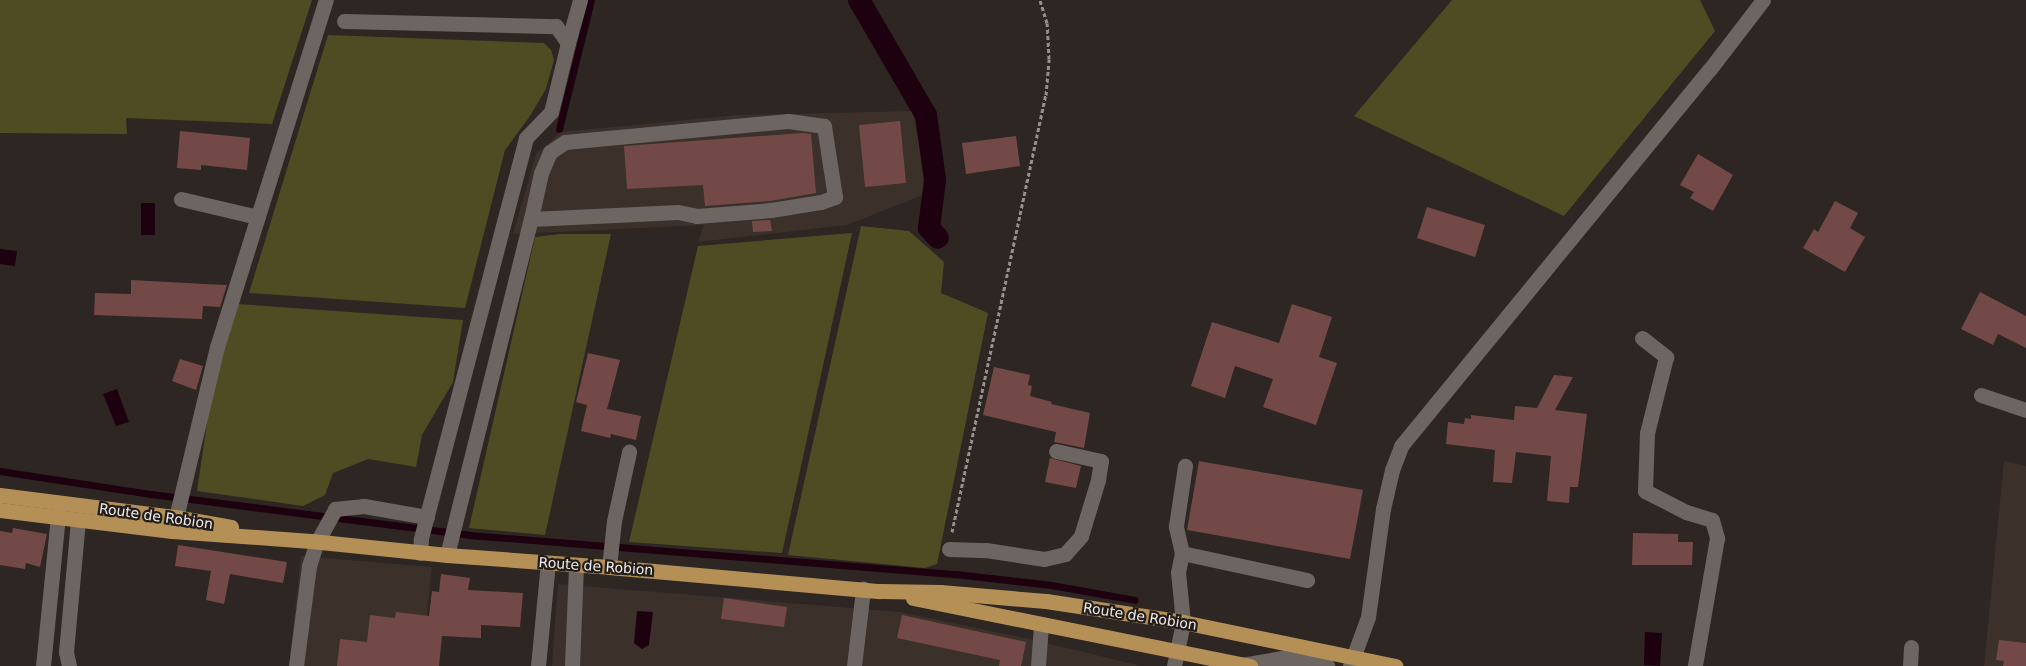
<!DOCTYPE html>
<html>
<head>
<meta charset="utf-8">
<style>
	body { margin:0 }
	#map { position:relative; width:2026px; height:666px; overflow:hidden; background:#2d2623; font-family:"DejaVu Sans",sans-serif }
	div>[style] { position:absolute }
	.built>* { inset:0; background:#3c302a }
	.green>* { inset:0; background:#4f4c24 }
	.water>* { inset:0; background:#1e010e }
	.stream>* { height:7px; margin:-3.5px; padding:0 3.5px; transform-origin:3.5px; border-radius:3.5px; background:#1e010e }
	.canal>* { height:22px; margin:-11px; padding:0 11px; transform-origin:11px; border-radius:11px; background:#1e010e }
	.building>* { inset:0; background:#734947 }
	.path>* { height:3px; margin-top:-1.5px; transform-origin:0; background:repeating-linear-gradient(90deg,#95908d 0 4px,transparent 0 6.5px) }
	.minor>* { height:15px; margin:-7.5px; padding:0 7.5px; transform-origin:7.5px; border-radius:7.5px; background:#6c6561 }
	.major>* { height:15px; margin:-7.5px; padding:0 7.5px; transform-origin:7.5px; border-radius:7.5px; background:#b49056 }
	span { translate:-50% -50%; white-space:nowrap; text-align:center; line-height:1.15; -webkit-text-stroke:4.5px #231d1a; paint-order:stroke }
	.street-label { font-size:14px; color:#efebe9 }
</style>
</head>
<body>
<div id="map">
	<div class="built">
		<i style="clip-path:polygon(913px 111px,928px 193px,847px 225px,698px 242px,704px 225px,513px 234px,536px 154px,561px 132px,738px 115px)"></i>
		<i style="clip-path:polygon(2004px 461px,2026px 466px,2026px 666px,1984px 666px)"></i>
		<i style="clip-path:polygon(301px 556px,432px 567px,421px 666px,289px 666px)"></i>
		<i style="clip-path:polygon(558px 584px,900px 612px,1029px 639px,1142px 666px,552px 666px)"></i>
	</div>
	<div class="green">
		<i style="clip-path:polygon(0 0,312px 0,272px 124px,126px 118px,127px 134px,0 133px)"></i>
		<i style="clip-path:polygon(1452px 0,1700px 0,1715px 31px,1564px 216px,1354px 116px)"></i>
		<i style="clip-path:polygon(328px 35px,544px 43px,551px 50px,554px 60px,546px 89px,530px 116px,505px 150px,465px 308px,249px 293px)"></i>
		<i style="clip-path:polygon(861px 226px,909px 231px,944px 262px,941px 293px,988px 313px,937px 564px,925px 568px,788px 555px)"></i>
		<i style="clip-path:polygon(852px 233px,782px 553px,629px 542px,698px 246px)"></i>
		<i style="clip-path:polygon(560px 234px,611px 234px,545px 535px,469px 528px,535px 237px)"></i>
		<i style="clip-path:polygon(238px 304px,463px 320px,453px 382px,422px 435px,416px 467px,368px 459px,333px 473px,325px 495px,303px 506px,197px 491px,212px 389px)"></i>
	</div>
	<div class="water">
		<i style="clip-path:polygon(141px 203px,155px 203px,155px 235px,141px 235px)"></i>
		<i style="clip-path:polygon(0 249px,17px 251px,15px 266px,0 264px)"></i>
		<i style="clip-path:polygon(117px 389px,129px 422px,116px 426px,103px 394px)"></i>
		<i style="clip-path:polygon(637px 611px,653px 612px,649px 645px,642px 649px,634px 643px)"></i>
		<i style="clip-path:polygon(1645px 632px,1662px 633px,1660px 666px,1644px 665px)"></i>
	</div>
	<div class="stream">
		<i style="left:559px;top:129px;width:133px;rotate:-76.1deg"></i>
		<i style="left:0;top:471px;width:153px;rotate:8.7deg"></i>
		<i style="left:151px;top:494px;width:321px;rotate:7.3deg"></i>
		<i style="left:469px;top:535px;width:488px;rotate:4.6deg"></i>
		<i style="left:955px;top:574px;width:97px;rotate:6.5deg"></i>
		<i style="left:1051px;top:585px;width:85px;rotate:10.1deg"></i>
	</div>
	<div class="canal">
		<i style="left:859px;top:0;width:133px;rotate:59.8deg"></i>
		<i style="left:926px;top:115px;width:66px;rotate:82.1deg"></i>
		<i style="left:935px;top:180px;width:48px;rotate:97.1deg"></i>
		<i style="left:929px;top:228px;width:13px;rotate:48deg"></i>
	</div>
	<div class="building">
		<i style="clip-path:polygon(900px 121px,906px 183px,865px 187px,859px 125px)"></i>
		<i style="clip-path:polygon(180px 131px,250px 138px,247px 170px,201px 165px,201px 170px,177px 168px)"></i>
		<i style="clip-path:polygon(803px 133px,811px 134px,816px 193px,770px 201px,705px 206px,703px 185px,627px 189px,624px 146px)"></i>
		<i style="clip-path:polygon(1016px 136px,1020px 166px,966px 174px,962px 143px)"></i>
		<i style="clip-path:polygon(1698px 154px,1733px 175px,1713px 211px,1690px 198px,1694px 192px,1680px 185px)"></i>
		<i style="clip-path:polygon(1835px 201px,1858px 213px,1850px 228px,1865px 237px,1845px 272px,1803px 248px,1814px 229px,1818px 232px)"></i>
		<i style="clip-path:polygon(1427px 207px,1485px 225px,1475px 257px,1417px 238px)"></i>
		<i style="clip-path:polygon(770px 220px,772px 231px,753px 232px,752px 221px)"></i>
		<i style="clip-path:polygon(131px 280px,204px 284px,227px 285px,220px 307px,203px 306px,202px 319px,94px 315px,95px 293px,131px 294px)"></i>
		<i style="clip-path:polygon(1980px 292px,2026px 316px,2026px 348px,1998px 334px,1993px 345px,1961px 329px)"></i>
		<i style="clip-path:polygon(1292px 304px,1332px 317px,1319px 357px,1337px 363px,1316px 425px,1263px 407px,1273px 379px,1235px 366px,1225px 398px,1191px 386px,1212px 322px,1279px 343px)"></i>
		<i style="clip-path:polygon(588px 353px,620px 360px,607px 409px,641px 416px,636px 440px,611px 434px,610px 438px,581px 431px,587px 405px,576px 402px)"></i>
		<i style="clip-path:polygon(180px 359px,203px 366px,196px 390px,172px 381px)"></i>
		<i style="clip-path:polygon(994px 367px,1030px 375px,1028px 385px,1032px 386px,1030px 396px,1052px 402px,1051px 404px,1090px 413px,1084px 448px,1054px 442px,1056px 432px,983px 415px)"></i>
		<i style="clip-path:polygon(1554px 375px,1573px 377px,1555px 410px,1587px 414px,1578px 487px,1570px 487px,1569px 503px,1547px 501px,1551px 456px,1516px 452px,1512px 483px,1493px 482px,1495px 450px,1446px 444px,1448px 422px,1464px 424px,1465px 418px,1471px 419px,1471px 415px,1514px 420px,1515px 406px,1537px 408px)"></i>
		<i style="clip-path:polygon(1050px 458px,1081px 466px,1076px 488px,1045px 482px)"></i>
		<i style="clip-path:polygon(1199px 461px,1363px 490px,1350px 559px,1187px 530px)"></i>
		<i style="clip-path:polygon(13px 528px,47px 534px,40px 567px,26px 563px,25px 569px,0 565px,0 531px,12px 533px)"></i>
		<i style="clip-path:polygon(1633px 533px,1678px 534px,1678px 542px,1693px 542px,1692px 565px,1632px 565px)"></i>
		<i style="clip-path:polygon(178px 545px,287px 562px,283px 583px,230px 574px,224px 604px,206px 600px,211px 571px,175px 566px)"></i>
		<i style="clip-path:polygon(441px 574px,470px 578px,468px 590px,523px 593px,520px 627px,481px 625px,481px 638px,442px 636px,439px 666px,337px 666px,340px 639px,367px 642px,370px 615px,395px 618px,396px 612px,429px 616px,432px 591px,439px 592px)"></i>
		<i style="clip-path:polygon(724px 598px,787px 607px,784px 627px,721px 619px)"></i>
		<i style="clip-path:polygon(902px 615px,1026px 642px,1021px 666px,999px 666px,1000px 660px,897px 638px)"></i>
		<i style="clip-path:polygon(1999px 640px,2026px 643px,2026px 666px,2003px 666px,2004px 661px,1996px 660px)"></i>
	</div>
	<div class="path">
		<i style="left:952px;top:532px;width:447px;rotate:-77.9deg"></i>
		<i style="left:1046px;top:95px;width:36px;rotate:-85deg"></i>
		<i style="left:1049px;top:59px;width:36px;rotate:-93deg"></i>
		<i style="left:1047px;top:23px;width:24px;rotate:-107deg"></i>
	</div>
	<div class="minor">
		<i style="left:344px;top:21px;width:212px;rotate:1.4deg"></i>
		<i style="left:556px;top:26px;width:21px;rotate:55deg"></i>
		<i style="left:568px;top:43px;width:71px;rotate:103.8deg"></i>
		<i style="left:551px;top:112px;width:36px;rotate:134deg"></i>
		<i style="left:526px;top:138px;width:415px;rotate:104.7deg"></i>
		<i style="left:421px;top:539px;width:14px;rotate:94deg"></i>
		<i style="left:568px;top:43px;width:45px;rotate:-74.4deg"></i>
		<i style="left:181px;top:199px;width:79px;rotate:13.2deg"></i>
		<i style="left:1642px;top:338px;width:31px;rotate:38deg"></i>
		<i style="left:1666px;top:357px;width:78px;rotate:104deg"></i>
		<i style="left:1647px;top:433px;width:58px;rotate:92deg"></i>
		<i style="left:1645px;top:491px;width:46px;rotate:27.1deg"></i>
		<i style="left:1686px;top:512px;width:27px;rotate:17deg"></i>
		<i style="left:1712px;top:520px;width:19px;rotate:74deg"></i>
		<i style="left:1717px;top:538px;width:130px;rotate:99.8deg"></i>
		<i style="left:1981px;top:395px;width:47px;rotate:18.4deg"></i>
		<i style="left:173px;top:530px;width:188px;rotate:-76.5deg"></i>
		<i style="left:217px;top:347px;width:364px;rotate:-72.6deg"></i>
		<i style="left:949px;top:549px;width:37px;rotate:2deg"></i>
		<i style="left:986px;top:550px;width:59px;rotate:8.8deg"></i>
		<i style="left:1044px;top:559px;width:22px;rotate:-13deg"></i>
		<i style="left:1065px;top:554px;width:24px;rotate:-48deg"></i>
		<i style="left:1081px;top:536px;width:59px;rotate:-73.1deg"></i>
		<i style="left:1098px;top:480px;width:19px;rotate:-81deg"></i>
		<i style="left:1101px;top:461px;width:46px;rotate:-167.5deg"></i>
		<i style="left:1182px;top:553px;width:28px;rotate:-103deg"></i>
		<i style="left:1176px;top:526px;width:61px;rotate:-81.5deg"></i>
		<i style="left:447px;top:555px;width:346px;rotate:-76deg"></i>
		<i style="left:531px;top:219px;width:147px;rotate:-2.7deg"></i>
		<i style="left:678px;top:212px;width:19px;rotate:12deg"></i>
		<i style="left:697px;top:216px;width:74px;rotate:-4.6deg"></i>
		<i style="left:771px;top:210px;width:51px;rotate:-9.1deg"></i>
		<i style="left:821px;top:202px;width:15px;rotate:-20deg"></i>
		<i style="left:835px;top:197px;width:72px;rotate:-98.8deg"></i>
		<i style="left:824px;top:126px;width:36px;rotate:-172deg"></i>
		<i style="left:788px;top:121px;width:224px;rotate:174.6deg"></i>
		<i style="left:565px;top:142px;width:18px;rotate:146deg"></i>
		<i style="left:550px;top:152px;width:23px;rotate:113deg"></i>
		<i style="left:541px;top:173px;width:47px;rotate:102.3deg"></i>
		<i style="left:609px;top:567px;width:46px;rotate:-83.8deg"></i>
		<i style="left:614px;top:521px;width:71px;rotate:-77.7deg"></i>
		<i style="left:1242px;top:665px;width:41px;rotate:-9.9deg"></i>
		<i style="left:1282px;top:658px;width:46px;rotate:10.1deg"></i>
		<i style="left:43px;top:666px;width:161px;rotate:-84.3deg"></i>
		<i style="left:69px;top:666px;width:14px;rotate:-102deg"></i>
		<i style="left:66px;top:652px;width:133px;rotate:-84.8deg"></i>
		<i style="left:296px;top:666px;width:101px;rotate:-82.6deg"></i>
		<i style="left:309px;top:566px;width:25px;rotate:-72deg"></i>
		<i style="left:317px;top:542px;width:38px;rotate:-61deg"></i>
		<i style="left:335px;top:509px;width:29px;rotate:-6deg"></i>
		<i style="left:364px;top:506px;width:64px;rotate:9.9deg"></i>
		<i style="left:538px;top:666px;width:103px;rotate:-84.5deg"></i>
		<i style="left:572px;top:666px;width:100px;rotate:-87.7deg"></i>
		<i style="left:854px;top:666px;width:78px;rotate:-83.3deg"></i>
		<i style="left:1038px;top:666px;width:41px;rotate:-85.8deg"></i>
		<i style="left:1174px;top:666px;width:45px;rotate:-78.4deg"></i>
		<i style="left:1183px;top:622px;width:50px;rotate:-95.7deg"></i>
		<i style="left:1178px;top:572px;width:19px;rotate:-78deg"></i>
		<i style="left:1182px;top:553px;width:128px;rotate:12.2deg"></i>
		<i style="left:1350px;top:666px;width:52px;rotate:-69.8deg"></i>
		<i style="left:1368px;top:617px;width:109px;rotate:-82.1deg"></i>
		<i style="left:1383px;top:509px;width:40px;rotate:-77deg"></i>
		<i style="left:1392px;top:470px;width:26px;rotate:-69deg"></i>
		<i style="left:1401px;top:446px;width:487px;rotate:-50.7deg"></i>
		<i style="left:1710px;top:69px;width:87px;rotate:-52.5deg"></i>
		<i style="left:1910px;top:666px;width:19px;rotate:-87deg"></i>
	</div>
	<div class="major">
		<i style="left:0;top:495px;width:176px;rotate:7.2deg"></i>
		<i style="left:175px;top:517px;width:57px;rotate:10.1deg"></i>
		<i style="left:0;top:510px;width:173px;rotate:7deg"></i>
		<i style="left:172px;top:531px;width:139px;rotate:4.1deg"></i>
		<i style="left:311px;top:541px;width:137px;rotate:5.9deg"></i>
		<i style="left:447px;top:555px;width:162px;rotate:4.2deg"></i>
		<i style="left:609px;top:567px;width:272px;rotate:5.1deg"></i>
		<i style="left:880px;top:591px;width:60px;rotate:1deg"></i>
		<i style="left:940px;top:592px;width:106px;rotate:4.9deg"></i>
		<i style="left:1046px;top:601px;width:139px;rotate:8.7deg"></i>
		<i style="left:1183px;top:622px;width:217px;rotate:11.7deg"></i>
		<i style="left:913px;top:598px;width:344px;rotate:11.4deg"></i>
	</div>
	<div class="street-label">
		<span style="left:156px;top:516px;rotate:8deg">Route de Robion</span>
		<span style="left:596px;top:566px;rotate:4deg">Route de Robion</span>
		<span style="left:1140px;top:616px;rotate:9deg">Route de Robion</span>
	</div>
</div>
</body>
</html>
